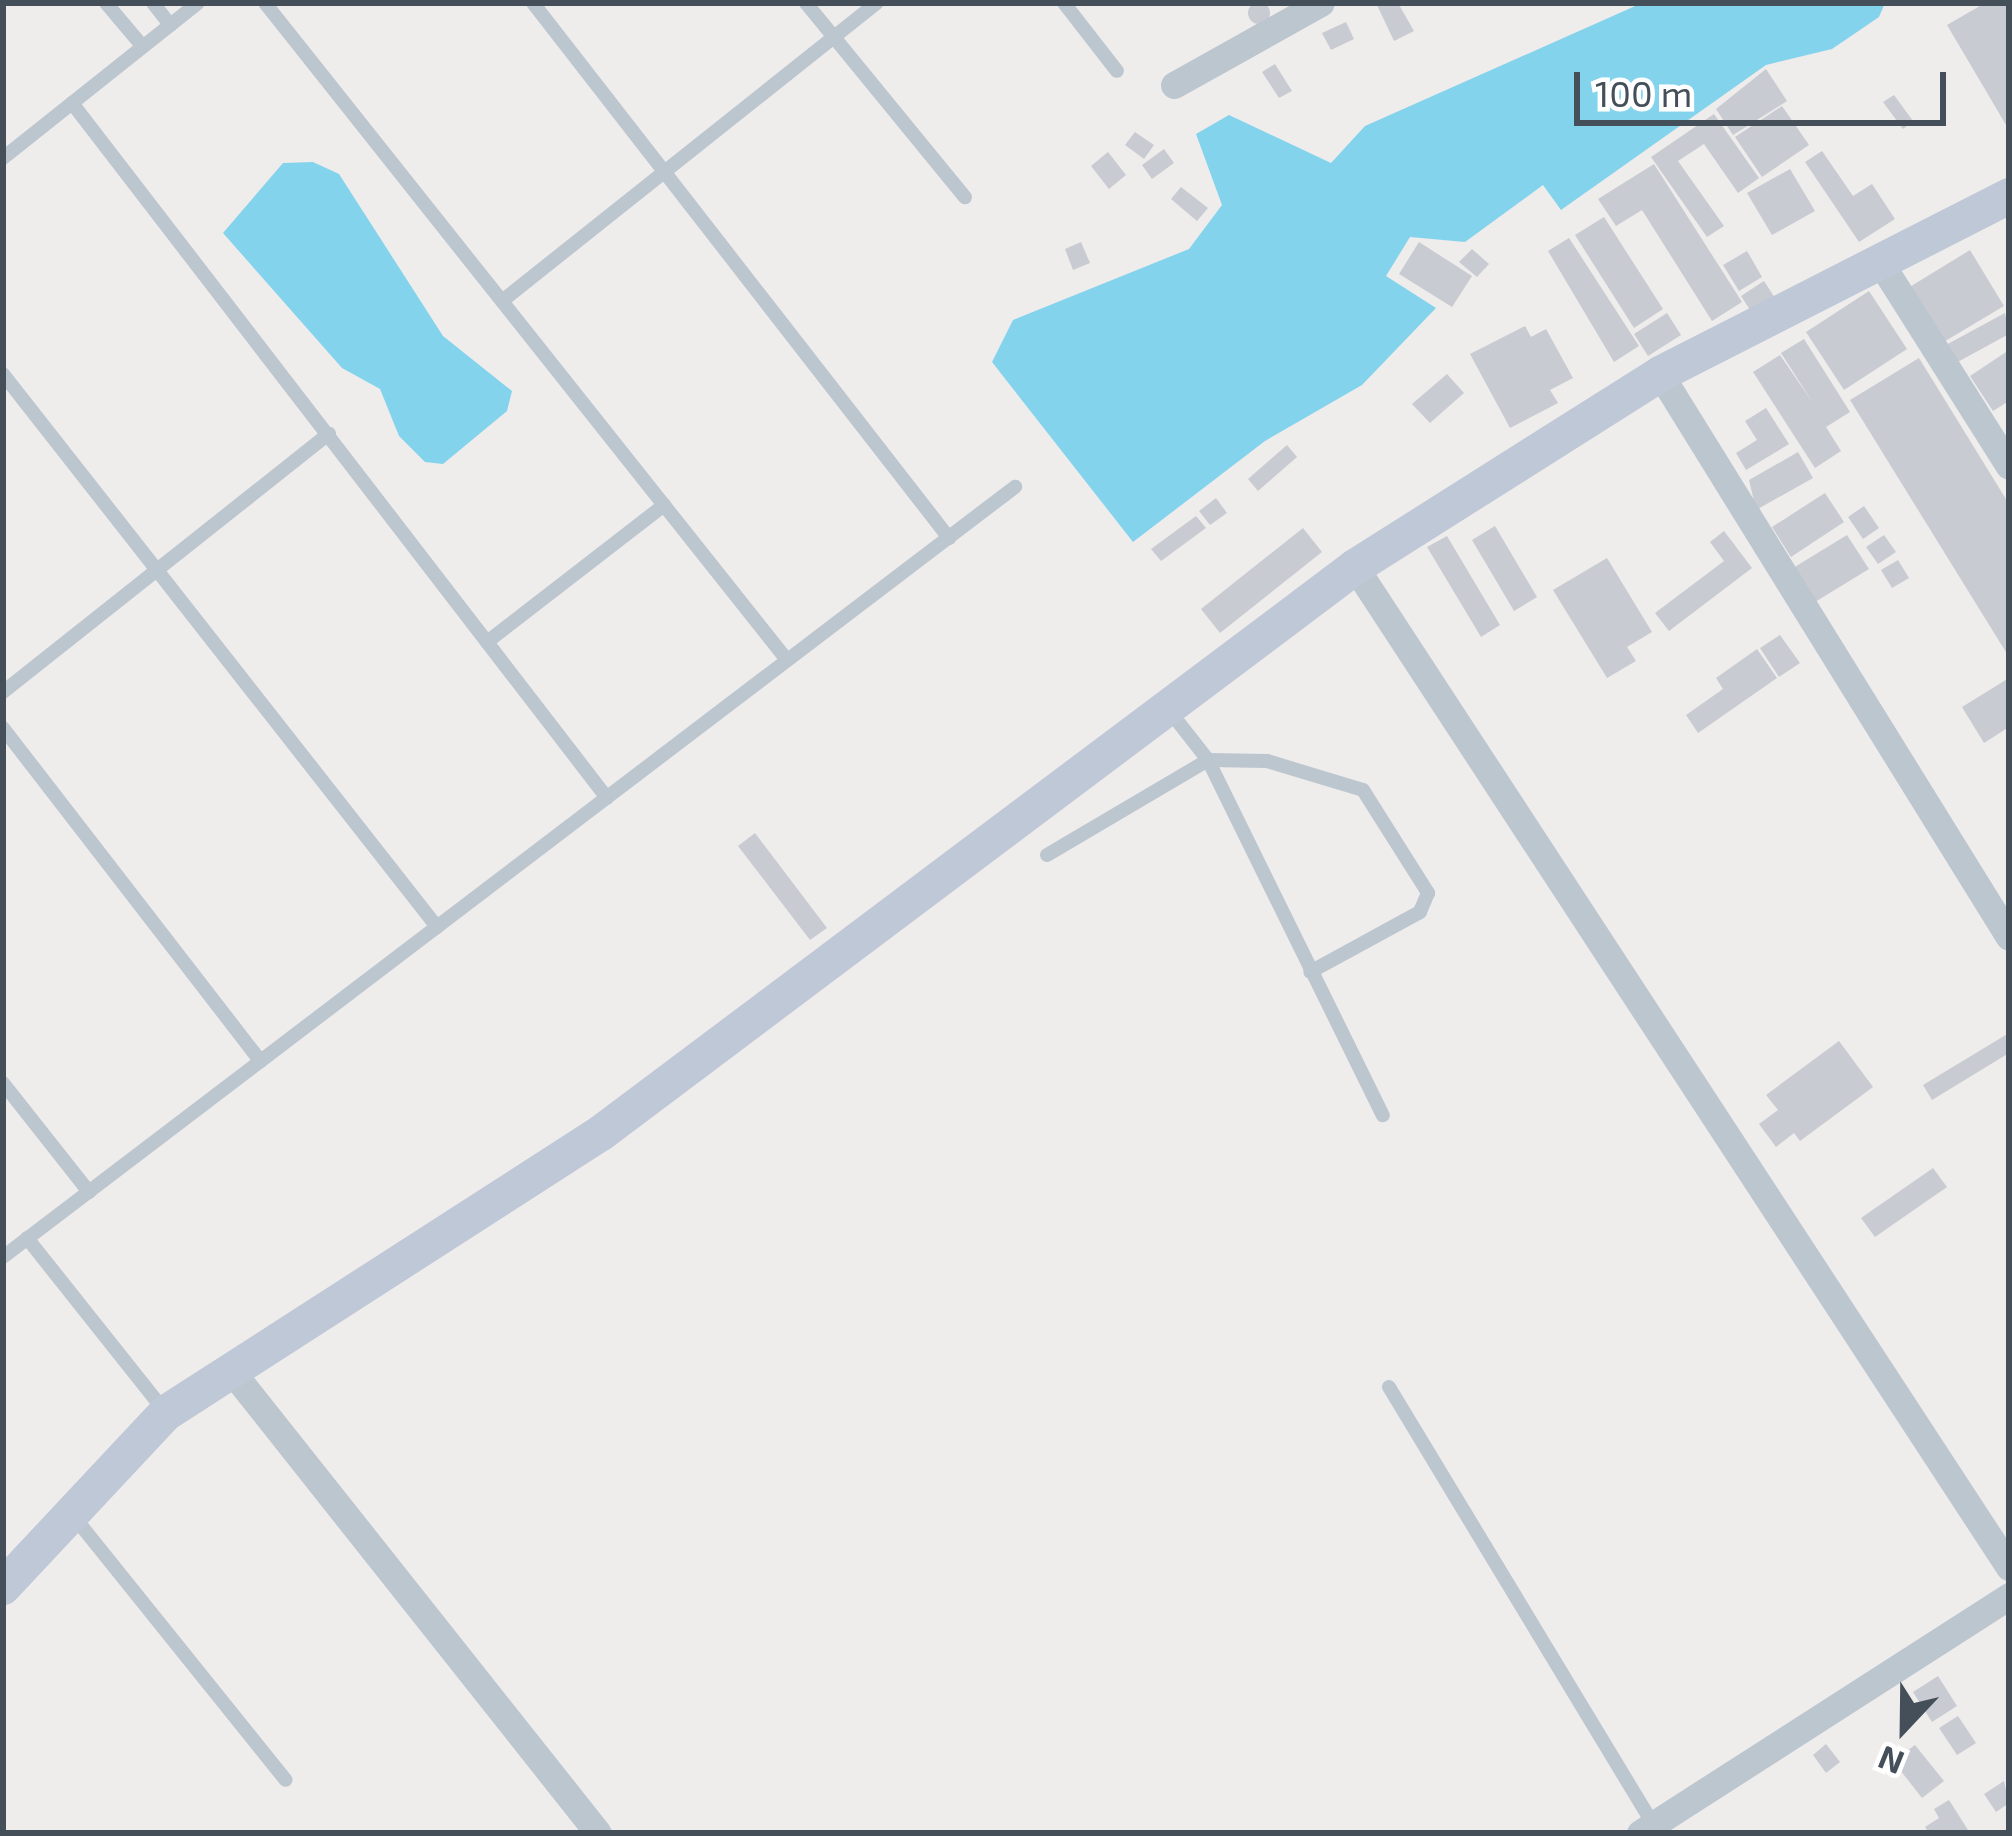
<!DOCTYPE html>
<html>
<head>
<meta charset="utf-8">
<style>
	body { margin:0 }
	#map { position:relative; width:2012px; height:1836px; overflow:hidden; background:#efecec; font-family:"Exo 2",sans-serif }
	div>[style] { position:absolute }
	.water>* { inset:0; background:#84d3ec }
	.building>* { inset:0; background:#c8cbd1 }
	.round { border-radius:50% }
	.lane>* { height:14px; margin:-7px; padding:0 7px; transform-origin:7px; border-radius:7px; background:#bcc6cf }
	.street>* { height:27px; margin:-13.5px; padding:0 13.5px; transform-origin:13.5px; border-radius:13.5px; background:#bcc6cf }
	.secondary>* { height:36px; margin:-18px; padding:0 18px; transform-origin:18px; border-radius:18px; background:#bec8d6 }
	span { translate:-50% -50%; white-space:nowrap; text-align:center; line-height:1.15; -webkit-text-stroke:10px #fff; paint-order:stroke }
	.frame { position:absolute; inset:0; border:6px solid #444f59; pointer-events:none }
	.north { position:absolute; left:1844px; top:1668px; width:120px; height:120px; -webkit-text-stroke:9px #fff; paint-order:stroke; rotate:202deg; font-size:33px; font-weight:700; line-height:48px; text-align:center; color:#444f59 }
	.north::after { content:''; display:block; margin:auto; width:42px; height:54px; background:#444f59; clip-path:polygon(50% 0,100% 100%,50% 72%,0 100%) }
	.scale { position:absolute; left:1574px; top:72px; width:372px; height:54px; box-sizing:border-box; border:6px solid #444f59; border-top:0; padding-left:15px; font-size:36px; line-height:42px; white-space:nowrap; color:#444f59; -webkit-text-stroke:9px #fff; paint-order:stroke }
</style>
</head>
<body>
<div id="map">
	<div class="water">
		<i style="clip-path:polygon(1642px 3px,1885px 3px,1879px 17px,1832px 49px,1766px 65px,1561px 210px,1543px 185px,1465px 242px,1410px 237px,1386px 276px,1436px 308px,1362px 385px,1265px 441px,1133px 542px,992px 362px,1013px 320px,1189px 249px,1222px 205px,1196px 134px,1229px 115px,1331px 163px,1365px 126px)"></i>
		<i style="clip-path:polygon(313px 162px,339px 174px,443px 336px,512px 391px,507px 411px,443px 464px,425px 462px,399px 436px,380px 389px,342px 368px,223px 233px,283px 163px)"></i>
	</div>
	<div class="building">
		<i class="round" style="left:1248px;top:2px;width:22px;height:22px"></i>
		<i style="clip-path:polygon(1376px 3px,1398px 3px,1414px 31px,1394px 41px)"></i>
		<i style="clip-path:polygon(1985px 3px,2009px 3px,2009px 130px,1947px 25px)"></i>
		<i style="clip-path:polygon(1346px 22px,1354px 39px,1331px 50px,1322px 33px)"></i>
		<i style="clip-path:polygon(1275px 64px,1292px 91px,1279px 98px,1262px 72px)"></i>
		<i style="clip-path:polygon(1766px 69px,1787px 101px,1733px 135px,1716px 109px)"></i>
		<i style="clip-path:polygon(1894px 95px,1913px 121px,1903px 129px,1883px 102px)"></i>
		<i style="clip-path:polygon(1782px 106px,1809px 145px,1762px 177px,1735px 137px)"></i>
		<i style="clip-path:polygon(1714px 114px,1759px 178px,1738px 193px,1704px 144px,1678px 161px,1724px 226px,1707px 237px,1651px 157px)"></i>
		<i style="clip-path:polygon(1135px 132px,1154px 145px,1144px 159px,1125px 145px)"></i>
		<i style="clip-path:polygon(1164px 149px,1174px 163px,1152px 179px,1142px 165px)"></i>
		<i style="clip-path:polygon(1822px 151px,1853px 196px,1872px 184px,1895px 219px,1859px 242px,1805px 162px)"></i>
		<i style="clip-path:polygon(1108px 152px,1126px 175px,1109px 189px,1091px 166px)"></i>
		<i style="clip-path:polygon(1654px 164px,1742px 302px,1712px 321px,1642px 210px,1616px 226px,1598px 199px)"></i>
		<i style="clip-path:polygon(1790px 169px,1815px 211px,1772px 235px,1747px 193px)"></i>
		<i style="clip-path:polygon(1181px 187px,1208px 208px,1197px 221px,1171px 199px)"></i>
		<i style="clip-path:polygon(1604px 217px,1663px 309px,1634px 328px,1575px 235px)"></i>
		<i style="clip-path:polygon(1569px 238px,1639px 346px,1614px 362px,1548px 251px)"></i>
		<i style="clip-path:polygon(1081px 242px,1090px 263px,1073px 270px,1065px 249px)"></i>
		<i style="clip-path:polygon(1419px 242px,1472px 276px,1452px 307px,1399px 274px)"></i>
		<i style="clip-path:polygon(1472px 249px,1489px 264px,1477px 277px,1459px 262px)"></i>
		<i style="clip-path:polygon(1970px 250px,2004px 306px,1942px 343px,1908px 288px)"></i>
		<i style="clip-path:polygon(1747px 251px,1762px 277px,1739px 291px,1723px 265px)"></i>
		<i style="clip-path:polygon(1764px 281px,1777px 301px,1754px 316px,1741px 296px)"></i>
		<i style="clip-path:polygon(1869px 291px,1907px 349px,1844px 390px,1806px 332px)"></i>
		<i style="clip-path:polygon(1667px 313px,1681px 335px,1648px 356px,1634px 334px)"></i>
		<i style="clip-path:polygon(2005px 313px,2009px 334px,1954px 364px,1944px 346px)"></i>
		<i style="clip-path:polygon(1525px 326px,1531px 337px,1546px 329px,1573px 378px,1550px 390px,1558px 403px,1510px 428px,1470px 354px)"></i>
		<i style="clip-path:polygon(1804px 339px,1850px 412px,1826px 427px,1841px 451px,1815px 468px,1753px 372px,1780px 355px,1813px 403px,1781px 353px)"></i>
		<i style="clip-path:polygon(2009px 350px,2009px 401px,1993px 411px,1970px 376px)"></i>
		<i style="clip-path:polygon(1919px 358px,2009px 504px,2009px 657px,1850px 400px)"></i>
		<i style="clip-path:polygon(1447px 374px,1464px 393px,1430px 423px,1412px 404px)"></i>
		<i style="clip-path:polygon(1766px 408px,1789px 444px,1746px 470px,1736px 453px,1757px 440px,1745px 421px)"></i>
		<i style="clip-path:polygon(1287px 445px,1297px 457px,1258px 491px,1248px 479px)"></i>
		<i style="clip-path:polygon(1798px 452px,1813px 478px,1756px 510px,1749px 480px)"></i>
		<i style="clip-path:polygon(1825px 493px,1844px 522px,1791px 557px,1772px 527px)"></i>
		<i style="clip-path:polygon(1216px 498px,1227px 513px,1210px 525px,1199px 511px)"></i>
		<i style="clip-path:polygon(1864px 506px,1879px 528px,1863px 539px,1848px 517px)"></i>
		<i style="clip-path:polygon(1196px 516px,1206px 528px,1161px 561px,1151px 549px)"></i>
		<i style="clip-path:polygon(1495px 526px,1537px 597px,1514px 611px,1472px 540px)"></i>
		<i style="clip-path:polygon(1303px 528px,1322px 552px,1220px 633px,1201px 609px)"></i>
		<i style="clip-path:polygon(1724px 531px,1752px 568px,1669px 631px,1655px 613px,1724px 561px,1710px 542px)"></i>
		<i style="clip-path:polygon(1847px 535px,1869px 569px,1815px 602px,1793px 568px)"></i>
		<i style="clip-path:polygon(1884px 535px,1896px 552px,1878px 564px,1866px 547px)"></i>
		<i style="clip-path:polygon(1447px 536px,1500px 625px,1481px 637px,1427px 547px)"></i>
		<i style="clip-path:polygon(1607px 558px,1652px 632px,1627px 647px,1636px 661px,1607px 678px,1553px 590px)"></i>
		<i style="clip-path:polygon(1898px 560px,1909px 578px,1892px 588px,1881px 570px)"></i>
		<i style="clip-path:polygon(1780px 635px,1800px 663px,1779px 677px,1760px 648px)"></i>
		<i style="clip-path:polygon(1757px 649px,1777px 678px,1698px 733px,1686px 715px,1723px 689px,1716px 678px)"></i>
		<i style="clip-path:polygon(2009px 678px,2009px 727px,1984px 743px,1962px 707px)"></i>
		<i style="clip-path:polygon(755px 833px,827px 928px,810px 940px,738px 846px)"></i>
		<i style="clip-path:polygon(2009px 1033px,2009px 1053px,1932px 1100px,1923px 1085px)"></i>
		<i style="clip-path:polygon(1839px 1041px,1873px 1087px,1800px 1141px,1794px 1133px,1776px 1147px,1759px 1124px,1778px 1110px,1766px 1095px)"></i>
		<i style="clip-path:polygon(1933px 1168px,1947px 1187px,1875px 1237px,1861px 1218px)"></i>
		<i style="clip-path:polygon(1938px 1676px,1957px 1706px,1932px 1722px,1913px 1692px)"></i>
		<i style="clip-path:polygon(1958px 1716px,1976px 1743px,1957px 1755px,1939px 1728px)"></i>
		<i style="clip-path:polygon(1826px 1744px,1840px 1762px,1826px 1773px,1813px 1755px)"></i>
		<i style="clip-path:polygon(1915px 1745px,1944px 1781px,1922px 1798px,1893px 1761px)"></i>
		<i style="clip-path:polygon(2004px 1781px,2009px 1803px,1996px 1812px,1984px 1794px)"></i>
		<i style="clip-path:polygon(1949px 1800px,1968px 1830px,1929px 1833px,1925px 1827px,1939px 1818px,1934px 1809px)"></i>
	</div>
	<div class="lane">
		<i style="left:106px;top:3px;width:57px;rotate:49.9deg"></i>
		<i style="left:153px;top:3px;width:28px;rotate:52deg"></i>
		<i style="left:265px;top:3px;width:839px;rotate:51.53deg"></i>
		<i style="left:533px;top:3px;width:678px;rotate:52.13deg"></i>
		<i style="left:806px;top:3px;width:251px;rotate:50.7deg"></i>
		<i style="left:1064px;top:3px;width:86px;rotate:52.1deg"></i>
		<i style="left:72px;top:103px;width:877px;rotate:52.41deg"></i>
		<i style="left:3px;top:158px;width:249px;rotate:-38.5deg"></i>
		<i style="left:502px;top:301px;width:479px;rotate:-38.5deg"></i>
		<i style="left:3px;top:374px;width:703px;rotate:51.87deg"></i>
		<i style="left:487px;top:642px;width:224px;rotate:-37.7deg"></i>
		<i style="left:3px;top:692px;width:416px;rotate:-38.4deg"></i>
		<i style="left:1168px;top:709px;width:65px;rotate:51.9deg"></i>
		<i style="left:1208px;top:760px;width:59px;rotate:1deg"></i>
		<i style="left:1267px;top:761px;width:100px;rotate:16.8deg"></i>
		<i style="left:1363px;top:790px;width:122px;rotate:57.7deg"></i>
		<i style="left:1428px;top:893px;width:21px;rotate:113deg"></i>
		<i style="left:1420px;top:912px;width:125px;rotate:151.4deg"></i>
		<i style="left:3px;top:728px;width:421px;rotate:52.3deg"></i>
		<i style="left:1047px;top:855px;width:187px;rotate:-30.5deg"></i>
		<i style="left:1208px;top:760px;width:396px;rotate:63.8deg"></i>
		<i style="left:3px;top:1083px;width:139px;rotate:51.7deg"></i>
		<i style="left:27px;top:1238px;width:223px;rotate:51.5deg"></i>
		<i style="left:3px;top:1257px;width:1272px;rotate:-37.27deg"></i>
		<i style="left:1389px;top:1387px;width:511px;rotate:58.86deg"></i>
		<i style="left:75px;top:1518px;width:336px;rotate:51.2deg"></i>
	</div>
	<div class="street">
		<i style="left:1174px;top:85px;width:168px;rotate:-29.2deg"></i>
		<i style="left:1880px;top:262px;width:241px;rotate:57.7deg"></i>
		<i style="left:1660px;top:374px;width:662px;rotate:58.21deg"></i>
		<i style="left:1355px;top:567px;width:1195px;rotate:56.82deg"></i>
		<i style="left:230px;top:1369px;width:592px;rotate:51.58deg"></i>
		<i style="left:1640px;top:1833px;width:439px;rotate:-32.7deg"></i>
	</div>
	<div class="secondary">
		<i style="left:3px;top:1587px;width:238px;rotate:-46.9deg"></i>
		<i style="left:166px;top:1413px;width:517px;rotate:-32.77deg"></i>
		<i style="left:601px;top:1133px;width:943px;rotate:-36.89deg"></i>
		<i style="left:1355px;top:567px;width:361px;rotate:-32.3deg"></i>
		<i style="left:1660px;top:374px;width:392px;rotate:-27deg"></i>
	</div>
	<div class="frame"></div>
	<div class="north">N</div>
	<div class="scale">100 m</div>
</div>
</body>
</html>
